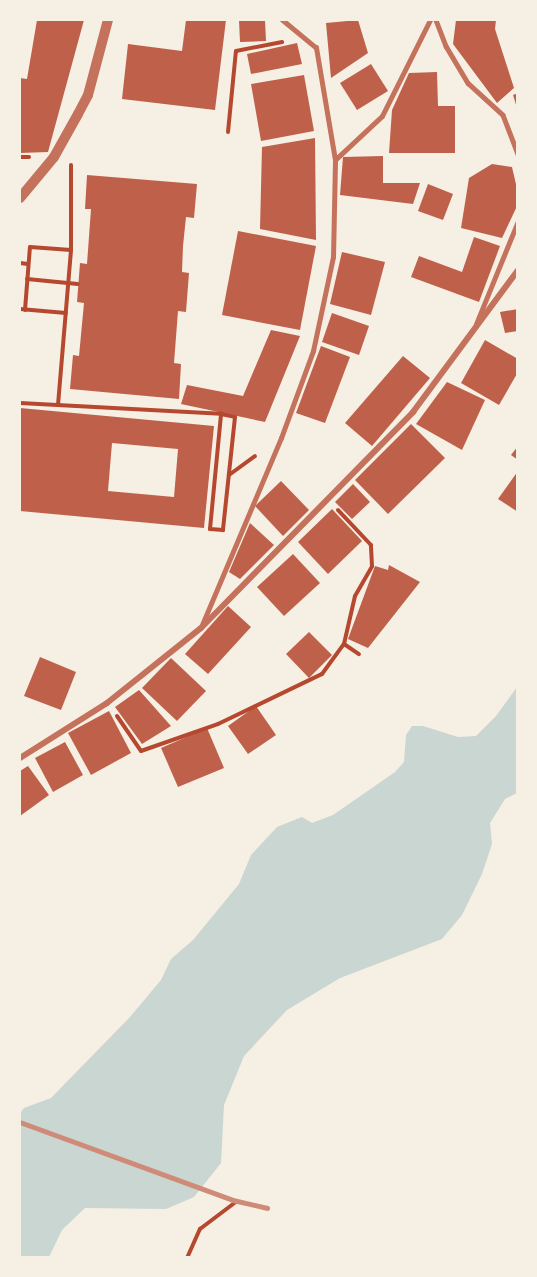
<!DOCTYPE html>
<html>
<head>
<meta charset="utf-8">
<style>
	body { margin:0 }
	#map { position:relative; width:537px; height:1277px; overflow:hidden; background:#f6efe4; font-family:Commissioner,sans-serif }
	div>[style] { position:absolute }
	.water>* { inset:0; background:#c9d6d2 }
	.building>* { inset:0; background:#bf614a }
	.path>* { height:4px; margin:-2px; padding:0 2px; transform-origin:2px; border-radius:2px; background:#b5482f }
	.service>* { height:4.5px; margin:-2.25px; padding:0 2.25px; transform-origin:2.25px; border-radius:2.25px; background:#c5725c }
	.minor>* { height:6px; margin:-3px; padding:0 3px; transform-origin:3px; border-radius:3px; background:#c5725c }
	.tertiary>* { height:10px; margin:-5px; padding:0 5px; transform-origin:5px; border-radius:5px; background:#c5725c }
	.rail>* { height:4.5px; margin:-2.25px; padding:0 2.25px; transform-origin:2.25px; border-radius:2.25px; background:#cf8b77 }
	span { translate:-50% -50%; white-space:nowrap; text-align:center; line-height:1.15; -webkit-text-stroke:5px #f6efe4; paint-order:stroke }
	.frame { position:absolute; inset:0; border:21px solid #f6efe4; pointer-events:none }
</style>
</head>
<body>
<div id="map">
	<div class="water">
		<i style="clip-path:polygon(517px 687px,517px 793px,505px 799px,490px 823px,492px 844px,482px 874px,462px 915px,442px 939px,340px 978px,287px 1010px,244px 1056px,224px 1105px,221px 1163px,194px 1197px,166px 1209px,85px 1208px,62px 1230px,49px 1257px,20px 1257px,20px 1113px,24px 1108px,51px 1098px,130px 1017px,161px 980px,171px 959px,193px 940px,239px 884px,251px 855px,277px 827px,302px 817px,312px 823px,333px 815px,395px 772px,404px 762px,406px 735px,412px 726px,423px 726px,458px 737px,476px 736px,496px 716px)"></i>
	</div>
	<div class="building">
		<i style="clip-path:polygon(37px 20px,84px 20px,48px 152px,20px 153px,20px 78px,27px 79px)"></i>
		<i style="clip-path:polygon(186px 20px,226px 20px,215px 110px,122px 99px,128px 44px,182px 51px)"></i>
		<i style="clip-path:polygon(239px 20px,265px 20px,266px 41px,240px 42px)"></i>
		<i style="clip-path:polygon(358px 20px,368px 53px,331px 78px,326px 23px)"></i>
		<i style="clip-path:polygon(456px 20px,496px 20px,495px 29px,514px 88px,497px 103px,453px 44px)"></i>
		<i style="clip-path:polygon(297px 43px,302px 64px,251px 74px,247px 54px)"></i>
		<i style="clip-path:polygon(371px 64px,388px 91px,357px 110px,340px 83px)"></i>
		<i style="clip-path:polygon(437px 72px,438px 106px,455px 106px,455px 153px,389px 153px,392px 110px,409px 73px)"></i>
		<i style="clip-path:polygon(304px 75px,314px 131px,261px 141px,251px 84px)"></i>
		<i style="clip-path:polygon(518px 93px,518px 108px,517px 108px,513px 95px)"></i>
		<i style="clip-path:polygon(315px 138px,316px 240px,260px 229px,262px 147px)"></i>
		<i style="clip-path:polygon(383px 156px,383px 183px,420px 183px,413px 204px,340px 195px,343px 157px)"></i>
		<i style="clip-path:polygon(492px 164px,512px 167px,518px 193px,518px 204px,502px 238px,461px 228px,469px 178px)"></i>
		<i style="clip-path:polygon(87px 175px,197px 184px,194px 218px,186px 217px,183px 246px,182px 272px,189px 273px,186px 312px,178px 311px,174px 363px,181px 364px,179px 399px,70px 389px,73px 355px,79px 356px,84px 303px,77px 302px,80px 263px,87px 264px,91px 209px,85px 209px)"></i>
		<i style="clip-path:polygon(428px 184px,453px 194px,443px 220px,418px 211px)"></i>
		<i style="clip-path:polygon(238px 231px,316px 246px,300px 330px,222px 315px)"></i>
		<i style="clip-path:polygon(474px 237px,500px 246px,479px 302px,411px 277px,419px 256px,462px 272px)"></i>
		<i style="clip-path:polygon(342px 252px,385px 262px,371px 315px,330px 304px)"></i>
		<i style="clip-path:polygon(518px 309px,518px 331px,505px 333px,500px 312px)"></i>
		<i style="clip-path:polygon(332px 313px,369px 326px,359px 355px,322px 342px)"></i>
		<i style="clip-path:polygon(271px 330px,300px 336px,265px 422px,181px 404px,187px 385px,243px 396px)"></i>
		<i style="clip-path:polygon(485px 340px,518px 359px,518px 372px,499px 405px,461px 383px)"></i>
		<i style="clip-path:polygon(321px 346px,350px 357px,325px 423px,296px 413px)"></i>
		<i style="clip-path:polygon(403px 356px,430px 378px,372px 446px,345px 423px)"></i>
		<i style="clip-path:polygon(447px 382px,485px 400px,462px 450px,416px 424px)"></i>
		<i style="clip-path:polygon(evenodd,20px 408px,214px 426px,204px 528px,20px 511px,20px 408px,112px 443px,178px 449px,174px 497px,108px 491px,112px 443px)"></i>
		<i style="clip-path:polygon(411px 424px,445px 458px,388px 514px,355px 480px)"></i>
		<i style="clip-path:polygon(518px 446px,518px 460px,511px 455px)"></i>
		<i style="clip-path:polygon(518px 471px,518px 512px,498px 499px)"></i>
		<i style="clip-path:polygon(281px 481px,309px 510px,283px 536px,255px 506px)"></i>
		<i style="clip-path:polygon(353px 484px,370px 502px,352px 519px,335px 502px)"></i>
		<i style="clip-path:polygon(332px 509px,362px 541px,328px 574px,298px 542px)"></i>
		<i style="clip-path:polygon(250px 523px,274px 545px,240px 579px,229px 572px)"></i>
		<i style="clip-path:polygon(293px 554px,320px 583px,284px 616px,257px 587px)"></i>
		<i style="clip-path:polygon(389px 565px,420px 582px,368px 648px,348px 639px,375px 566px,388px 570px)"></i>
		<i style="clip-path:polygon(228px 606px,251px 627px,208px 674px,185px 654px)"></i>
		<i style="clip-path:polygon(309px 632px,332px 655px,309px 678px,286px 654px)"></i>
		<i style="clip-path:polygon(40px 657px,76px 672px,61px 710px,24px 696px)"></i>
		<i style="clip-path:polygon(171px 658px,206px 691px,177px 721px,142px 688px)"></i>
		<i style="clip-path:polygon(139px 690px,171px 726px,142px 744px,115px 707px)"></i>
		<i style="clip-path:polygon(256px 706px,276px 735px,248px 754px,228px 726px)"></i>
		<i style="clip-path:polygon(109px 711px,131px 753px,91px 775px,68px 733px)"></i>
		<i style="clip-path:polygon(207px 728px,224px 768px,178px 787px,161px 748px)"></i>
		<i style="clip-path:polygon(65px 742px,83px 775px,53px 792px,35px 758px)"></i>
		<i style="clip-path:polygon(28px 766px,49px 795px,20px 816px,20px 771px)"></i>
	</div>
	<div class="path">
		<i style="left:228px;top:132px;width:81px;rotate:-84.4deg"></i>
		<i style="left:236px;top:51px;width:47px;rotate:-11.1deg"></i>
		<i style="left:20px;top:157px;width:9px"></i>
		<i style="left:20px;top:263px;width:8px;rotate:7deg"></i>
		<i style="left:27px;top:279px;width:51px;rotate:5.6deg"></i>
		<i style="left:20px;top:309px;width:46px;rotate:5deg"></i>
		<i style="left:25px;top:310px;width:63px;rotate:-85.5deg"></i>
		<i style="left:30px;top:247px;width:41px;rotate:4.2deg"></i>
		<i style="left:20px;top:403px;width:201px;rotate:3.1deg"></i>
		<i style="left:221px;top:414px;width:14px;rotate:12deg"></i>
		<i style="left:235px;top:417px;width:114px;rotate:96.1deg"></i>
		<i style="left:223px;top:530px;width:13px;rotate:-176deg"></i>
		<i style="left:210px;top:529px;width:116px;rotate:-84.5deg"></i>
		<i style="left:58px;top:405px;width:156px;rotate:-85.2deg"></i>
		<i style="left:71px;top:250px;width:85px;rotate:-90deg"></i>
		<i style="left:229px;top:475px;width:32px;rotate:-36deg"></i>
		<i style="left:344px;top:644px;width:18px;rotate:34deg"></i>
		<i style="left:117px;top:716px;width:42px;rotate:55.6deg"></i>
		<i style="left:141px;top:751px;width:82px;rotate:-19.3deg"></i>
		<i style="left:218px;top:724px;width:115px;rotate:-25.7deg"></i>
		<i style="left:322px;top:674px;width:37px;rotate:-54deg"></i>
		<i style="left:344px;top:644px;width:49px;rotate:-77.1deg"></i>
		<i style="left:355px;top:596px;width:34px;rotate:-60deg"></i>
		<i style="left:372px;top:566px;width:21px;rotate:-93deg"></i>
		<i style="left:371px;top:545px;width:48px;rotate:-133.3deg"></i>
		<i style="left:187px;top:1258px;width:32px;rotate:-66deg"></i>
		<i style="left:200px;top:1229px;width:46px;rotate:-37.1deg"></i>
	</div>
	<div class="service">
		<i style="left:436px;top:20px;width:28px;rotate:69deg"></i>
		<i style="left:446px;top:46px;width:43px;rotate:59.3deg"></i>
		<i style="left:468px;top:83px;width:47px;rotate:42.4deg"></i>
		<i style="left:503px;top:115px;width:42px;rotate:69deg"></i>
		<i style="left:335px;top:160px;width:64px;rotate:-43.1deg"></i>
		<i style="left:382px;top:116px;width:107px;rotate:-63.4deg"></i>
		<i style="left:476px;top:324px;width:111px;rotate:-67.8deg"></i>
		<i style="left:202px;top:625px;width:203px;rotate:-67.1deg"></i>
		<i style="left:281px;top:438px;width:93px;rotate:-69.8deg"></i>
		<i style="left:313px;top:351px;width:96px;rotate:-78deg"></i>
		<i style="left:333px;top:257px;width:97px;rotate:-88.8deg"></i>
		<i style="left:335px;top:160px;width:114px;rotate:-99.6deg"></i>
		<i style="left:316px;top:48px;width:44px;rotate:-140.5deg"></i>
	</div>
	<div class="minor">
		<i style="left:20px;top:758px;width:103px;rotate:-32.3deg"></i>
		<i style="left:107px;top:703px;width:120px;rotate:-38.6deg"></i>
		<i style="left:201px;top:628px;width:303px;rotate:-45.5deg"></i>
		<i style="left:413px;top:412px;width:177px;rotate:-53.5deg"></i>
	</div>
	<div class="tertiary">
		<i style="left:20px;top:198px;width:53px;rotate:-50.3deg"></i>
		<i style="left:54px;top:157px;width:49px;rotate:-60.8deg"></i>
		<i style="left:78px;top:114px;width:21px;rotate:-62deg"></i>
		<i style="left:88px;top:95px;width:78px;rotate:-75.1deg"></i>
	</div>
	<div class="rail">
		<i style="left:20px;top:1122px;width:227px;rotate:20.1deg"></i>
		<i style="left:233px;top:1200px;width:35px;rotate:13deg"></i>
	</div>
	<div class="frame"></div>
</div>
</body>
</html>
